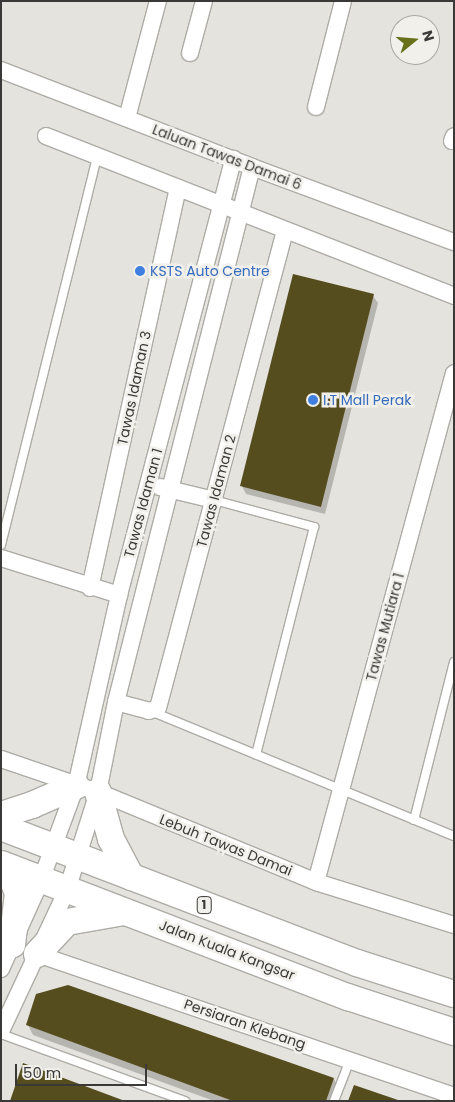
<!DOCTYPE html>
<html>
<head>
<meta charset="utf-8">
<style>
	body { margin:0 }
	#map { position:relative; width:455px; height:1102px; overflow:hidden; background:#e4e3dd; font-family:Poppins,sans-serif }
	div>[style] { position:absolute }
	.shadow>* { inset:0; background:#0003 }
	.building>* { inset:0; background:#564d1e }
	.roads { filter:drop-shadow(1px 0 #adaca6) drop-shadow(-1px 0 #adaca6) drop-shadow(0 1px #adaca6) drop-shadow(0 -1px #adaca6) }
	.service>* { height:8px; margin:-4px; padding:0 4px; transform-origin:4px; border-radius:4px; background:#fff }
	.minor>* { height:16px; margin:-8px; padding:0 8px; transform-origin:8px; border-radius:8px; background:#fff }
	.trunk>* { height:26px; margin:-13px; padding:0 13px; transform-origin:13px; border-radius:13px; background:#fff }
	.dots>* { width:14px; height:14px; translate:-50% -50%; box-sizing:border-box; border:2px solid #f1f0ea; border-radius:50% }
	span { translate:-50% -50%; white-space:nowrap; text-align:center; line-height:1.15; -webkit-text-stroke:5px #f1f0ea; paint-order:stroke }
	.shield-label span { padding:1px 4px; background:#f1f0ea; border:1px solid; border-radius:4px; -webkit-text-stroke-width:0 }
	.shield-label { font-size:12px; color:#3a3937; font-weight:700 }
	.street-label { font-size:14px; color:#3a3937 }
	.shop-label { font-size:14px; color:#366cbe }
	.left { translate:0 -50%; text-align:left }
	.frame { position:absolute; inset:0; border:2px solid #3a3937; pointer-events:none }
	.north { position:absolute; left:390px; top:15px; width:50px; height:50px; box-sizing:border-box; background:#f1f0ea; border:1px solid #a8a7a2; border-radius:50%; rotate:73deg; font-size:14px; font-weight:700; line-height:20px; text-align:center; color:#3a3937 }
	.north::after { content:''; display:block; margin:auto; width:18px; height:22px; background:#68711a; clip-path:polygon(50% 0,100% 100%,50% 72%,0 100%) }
	.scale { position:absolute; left:15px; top:1064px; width:132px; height:22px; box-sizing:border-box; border:2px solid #3a3937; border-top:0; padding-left:6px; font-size:15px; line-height:18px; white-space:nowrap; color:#3a3937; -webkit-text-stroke:4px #f1f0ea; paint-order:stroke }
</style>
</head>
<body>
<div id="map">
	<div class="shadow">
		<i style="clip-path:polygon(373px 296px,378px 303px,325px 514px,246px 494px,242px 486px)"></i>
		<i style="clip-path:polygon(68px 986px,334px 1079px,339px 1089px,335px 1101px,214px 1101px,33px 1035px,28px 1025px)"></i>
	</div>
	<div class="building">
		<i style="clip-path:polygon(293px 274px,374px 294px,321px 507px,240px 486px)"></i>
		<i style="clip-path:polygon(68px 985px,334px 1078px,326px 1101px,233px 1101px,26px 1025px,36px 994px)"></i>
		<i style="clip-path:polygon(23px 1063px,125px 1101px,10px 1101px)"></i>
		<i style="clip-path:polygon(354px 1085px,398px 1100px,398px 1101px,348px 1101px)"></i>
	</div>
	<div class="roads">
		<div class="service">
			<i style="left:214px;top:500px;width:104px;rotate:15.1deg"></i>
			<i style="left:314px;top:527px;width:235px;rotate:104.3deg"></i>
			<i style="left:1px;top:545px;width:401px;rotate:-76.1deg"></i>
			<i style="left:153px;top:712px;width:326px;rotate:22.4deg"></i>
			<i style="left:414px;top:820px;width:163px;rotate:-75.8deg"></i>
			<i style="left:1px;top:1034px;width:196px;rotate:20deg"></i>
			<i style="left:334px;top:1101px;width:44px;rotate:-68.7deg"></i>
		</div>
		<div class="minor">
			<i style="left:190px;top:53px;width:54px;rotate:-74.9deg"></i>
			<i style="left:1px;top:70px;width:269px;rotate:21.1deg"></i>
			<i style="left:252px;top:167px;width:215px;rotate:20.4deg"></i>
			<i style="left:316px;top:107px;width:109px;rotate:-75.7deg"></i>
			<i style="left:127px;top:118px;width:121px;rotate:-75.2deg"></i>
			<i style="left:46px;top:136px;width:438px;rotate:21.4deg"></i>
			<i style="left:452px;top:141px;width:5px;rotate:-68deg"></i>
			<i style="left:160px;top:487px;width:56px;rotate:13.5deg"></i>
			<i style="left:1px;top:558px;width:124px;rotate:17.4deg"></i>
			<i style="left:90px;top:588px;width:410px;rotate:-77.6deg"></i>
			<i style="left:116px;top:702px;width:34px;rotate:15deg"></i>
			<i style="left:149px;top:711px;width:9px;rotate:-18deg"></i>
			<i style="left:158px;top:708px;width:494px;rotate:-75.1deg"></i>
			<i style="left:1px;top:759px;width:102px;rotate:18.8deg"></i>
			<i style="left:98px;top:792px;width:236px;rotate:22.4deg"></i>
			<i style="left:316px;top:882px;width:145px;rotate:17.3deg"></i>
			<i style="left:316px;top:882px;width:527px;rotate:-74.83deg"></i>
			<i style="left:37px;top:954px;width:441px;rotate:18.8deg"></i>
			<i style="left:1px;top:969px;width:98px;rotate:-65.8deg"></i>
			<i style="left:41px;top:880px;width:100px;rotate:-69.6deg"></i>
			<i style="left:76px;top:786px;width:196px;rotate:-77.3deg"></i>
			<i style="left:119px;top:595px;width:451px;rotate:-75.3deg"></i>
			<i style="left:1px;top:1031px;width:156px;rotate:-64.9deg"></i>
			<i style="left:67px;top:890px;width:103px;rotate:-72.4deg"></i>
			<i style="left:98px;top:792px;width:92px;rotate:-78.7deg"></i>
			<i style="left:116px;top:702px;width:552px;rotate:-75.74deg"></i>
		</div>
		<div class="trunk">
			<i style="left:98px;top:792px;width:49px;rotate:74.5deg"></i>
			<i style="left:111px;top:839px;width:43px;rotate:62.2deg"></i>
			<i style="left:1px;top:815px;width:33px;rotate:-18deg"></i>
			<i style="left:32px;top:805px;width:48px;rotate:-23.4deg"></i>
			<i style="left:1px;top:827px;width:381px;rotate:20.9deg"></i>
			<i style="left:357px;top:963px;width:102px;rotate:17.7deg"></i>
			<i style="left:1px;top:864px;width:372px;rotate:21deg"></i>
			<i style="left:348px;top:997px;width:112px;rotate:18.3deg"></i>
			<i style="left:7px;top:867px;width:28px;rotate:67deg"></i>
			<i style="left:18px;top:893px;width:52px;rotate:96.6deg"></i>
			<i style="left:37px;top:954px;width:44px;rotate:-46.8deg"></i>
			<i style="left:67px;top:922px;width:58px;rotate:-10deg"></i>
		</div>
	</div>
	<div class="dots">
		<i style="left:140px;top:271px;background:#3f7fe0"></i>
		<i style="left:313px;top:400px;background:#3f7fe0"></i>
	</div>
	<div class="shield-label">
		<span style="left:204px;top:905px">1</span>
	</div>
	<div class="street-label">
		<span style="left:227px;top:157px;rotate:21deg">Laluan Tawas Damai 6</span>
		<span style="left:134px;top:388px;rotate:-78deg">Tawas Idaman 3</span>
		<span style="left:216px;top:491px;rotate:-75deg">Tawas Idaman 2</span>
		<span style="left:143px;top:503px;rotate:-75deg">Tawas Idaman 1</span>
		<span style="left:385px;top:627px;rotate:-75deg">Tawas Mutiara 1</span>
		<span style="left:226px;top:845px;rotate:22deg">Lebuh Tawas Damai</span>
		<span style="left:227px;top:950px;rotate:21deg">Jalan Kuala Kangsar</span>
		<span style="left:245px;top:1024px;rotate:19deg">Persiaran Klebang</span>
	</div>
	<div class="shop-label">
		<span class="left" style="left:150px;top:271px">KSTS Auto Centre</span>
		<span class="left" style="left:323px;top:400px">I.T Mall Perak</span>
	</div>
	<div class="frame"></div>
	<div class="north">N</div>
	<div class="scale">50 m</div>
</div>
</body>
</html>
